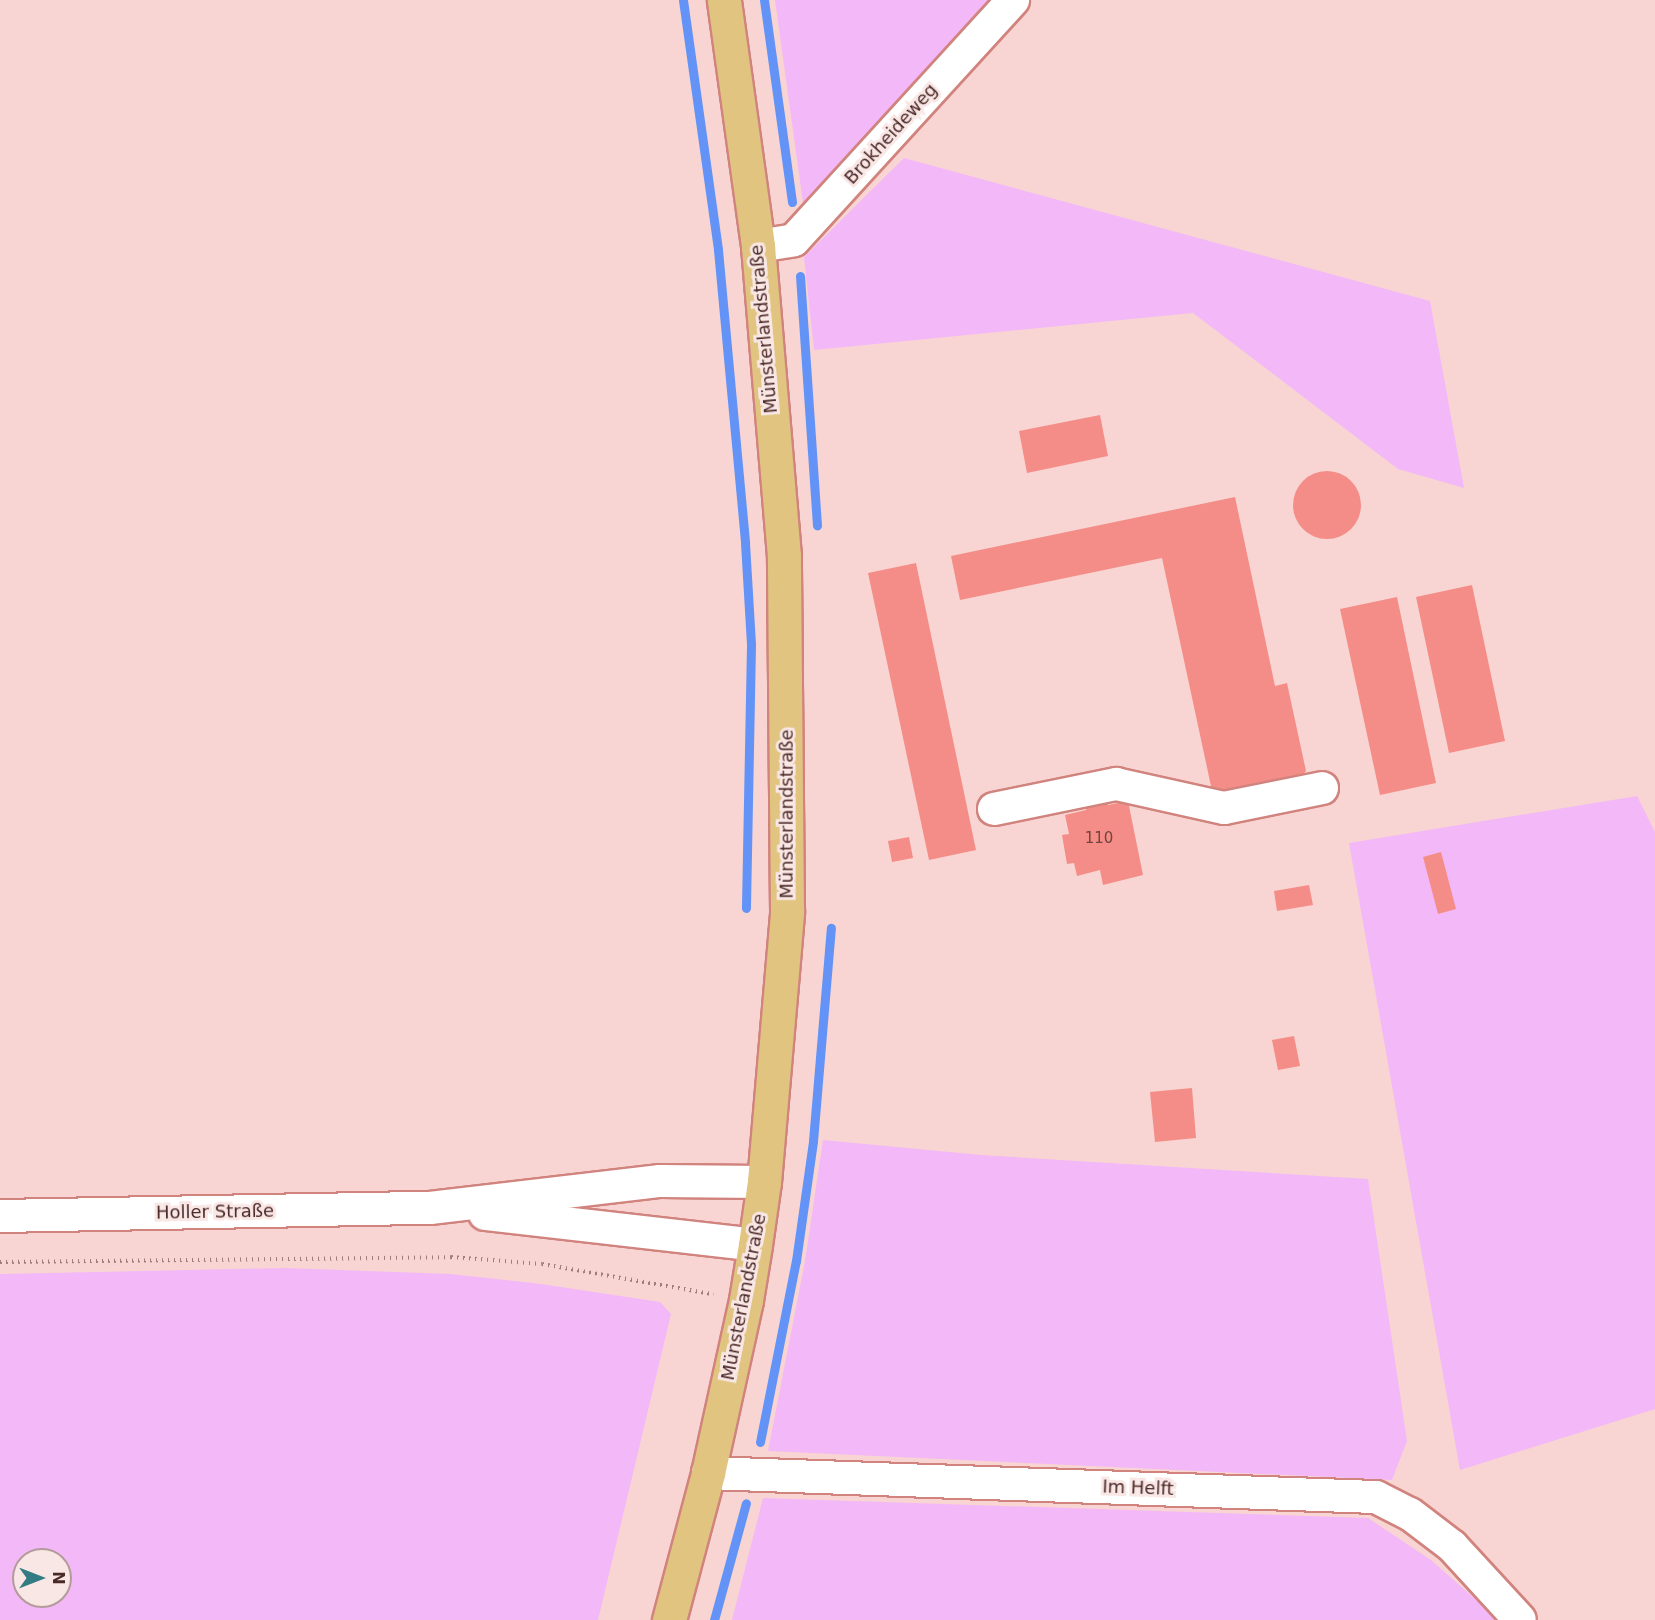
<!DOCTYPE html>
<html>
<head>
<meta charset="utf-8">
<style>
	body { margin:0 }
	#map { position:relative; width:1655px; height:1620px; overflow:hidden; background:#f8d5d2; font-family:"DejaVu Sans",sans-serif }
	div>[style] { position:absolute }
	.green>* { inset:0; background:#f3b8f8 }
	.stream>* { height:9px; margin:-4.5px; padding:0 4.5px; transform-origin:4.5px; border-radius:4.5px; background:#6493f7 }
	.building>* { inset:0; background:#f48d88 }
	.round { border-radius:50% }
	.path>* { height:4px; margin-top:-2px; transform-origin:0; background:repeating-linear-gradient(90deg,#9f7d7b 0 1.5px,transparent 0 6px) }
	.roads { filter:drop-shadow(2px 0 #d1837e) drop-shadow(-2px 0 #d1837e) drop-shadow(0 2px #d1837e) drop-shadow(0 -2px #d1837e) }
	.minor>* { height:32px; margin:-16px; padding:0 16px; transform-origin:16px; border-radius:16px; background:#fff }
	.major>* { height:33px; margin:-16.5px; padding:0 16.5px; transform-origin:16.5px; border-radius:16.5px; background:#e0c480 }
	span { translate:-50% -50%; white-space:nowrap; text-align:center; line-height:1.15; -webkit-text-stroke:6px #f9e7e5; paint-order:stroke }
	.number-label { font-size:15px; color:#74423f }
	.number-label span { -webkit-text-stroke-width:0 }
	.street-label { font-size:18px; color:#4a2927 }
	.north { position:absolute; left:12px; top:1548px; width:60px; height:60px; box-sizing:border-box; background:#f9e7e5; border:2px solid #b39b99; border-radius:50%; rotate:90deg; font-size:16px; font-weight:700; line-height:24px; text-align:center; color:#4a2927 }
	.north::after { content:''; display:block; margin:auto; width:21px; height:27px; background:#337c83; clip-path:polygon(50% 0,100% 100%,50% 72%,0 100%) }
</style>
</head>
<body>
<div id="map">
	<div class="green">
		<i style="clip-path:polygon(775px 0,992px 0,803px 203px)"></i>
		<i style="clip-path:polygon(904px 158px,1430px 301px,1464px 488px,1398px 469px,1193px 313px,814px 350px,804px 257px)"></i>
		<i style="clip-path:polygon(1637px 796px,1655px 832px,1655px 1409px,1460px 1470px,1349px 843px)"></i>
		<i style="clip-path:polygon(823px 1140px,981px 1155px,1368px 1179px,1407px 1441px,1392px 1480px,768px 1451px,805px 1261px)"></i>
		<i style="clip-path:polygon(evenodd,285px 1268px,450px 1274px,541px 1284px,660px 1302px,671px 1314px,598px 1620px,0 1620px,0 1274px,285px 1268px,24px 1560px,60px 1560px,60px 1596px,24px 1596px,24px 1560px)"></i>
		<i style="clip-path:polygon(763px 1498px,1368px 1518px,1431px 1560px,1499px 1620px,732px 1620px)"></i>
	</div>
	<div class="stream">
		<i style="left:683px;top:0;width:252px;rotate:82deg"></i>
		<i style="left:718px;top:250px;width:294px;rotate:84.7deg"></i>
		<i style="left:745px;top:543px;width:102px;rotate:86.6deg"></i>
		<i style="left:751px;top:645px;width:263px;rotate:91.1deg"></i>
		<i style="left:764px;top:0;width:204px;rotate:82.1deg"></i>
		<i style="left:800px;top:276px;width:250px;rotate:86.1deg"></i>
		<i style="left:760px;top:1442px;width:185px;rotate:-78.8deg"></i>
		<i style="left:796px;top:1261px;width:121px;rotate:-81.9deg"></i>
		<i style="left:813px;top:1141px;width:214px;rotate:-85.2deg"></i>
		<i style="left:714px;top:1620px;width:121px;rotate:-74.7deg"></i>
	</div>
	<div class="building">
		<i style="clip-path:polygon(1100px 415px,1108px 456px,1027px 473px,1019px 431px)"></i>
		<i class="round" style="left:1293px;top:471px;width:68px;height:68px"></i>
		<i style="clip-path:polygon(1235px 497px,1275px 686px,1287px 683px,1306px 771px,1302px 776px,1214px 800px,1162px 558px,960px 600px,951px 556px)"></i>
		<i style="clip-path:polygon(916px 563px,976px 850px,929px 860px,868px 573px)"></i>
		<i style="clip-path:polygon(1472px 585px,1505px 741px,1449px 753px,1416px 597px)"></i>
		<i style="clip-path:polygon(1397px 597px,1436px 783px,1380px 795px,1340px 609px)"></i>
		<i style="clip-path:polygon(1089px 801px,1107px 802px,1108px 805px,1128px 801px,1143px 875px,1103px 885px,1100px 870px,1077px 876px,1074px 863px,1067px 864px,1062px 835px,1069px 834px,1065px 815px,1086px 810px)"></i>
		<i style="clip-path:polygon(909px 837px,913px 858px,892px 862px,888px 841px)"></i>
		<i style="clip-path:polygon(1441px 852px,1456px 909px,1438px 914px,1423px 857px)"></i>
		<i style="clip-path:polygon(1309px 885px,1313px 905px,1277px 911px,1274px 891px)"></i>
		<i style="clip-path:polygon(1294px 1036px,1300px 1066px,1278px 1070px,1272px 1040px)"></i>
		<i style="clip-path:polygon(1192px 1088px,1196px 1138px,1155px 1142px,1150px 1092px)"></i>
	</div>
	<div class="path">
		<i style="left:0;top:1262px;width:451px;rotate:-0.6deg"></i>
		<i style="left:451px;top:1257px;width:91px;rotate:4.4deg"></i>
		<i style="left:542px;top:1264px;width:174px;rotate:10deg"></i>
	</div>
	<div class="roads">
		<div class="minor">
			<i style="left:758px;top:246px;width:36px;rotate:-9deg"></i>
			<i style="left:794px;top:240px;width:325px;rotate:-47.6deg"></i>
			<i style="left:994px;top:809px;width:125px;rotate:-11.6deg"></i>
			<i style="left:1116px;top:784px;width:111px;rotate:12.5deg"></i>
			<i style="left:1224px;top:808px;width:100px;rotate:-11.5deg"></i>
			<i style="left:485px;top:1214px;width:272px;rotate:6.5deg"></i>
			<i style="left:0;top:1216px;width:430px;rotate:-1.1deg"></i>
			<i style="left:430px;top:1208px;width:232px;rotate:-6.7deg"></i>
			<i style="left:660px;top:1181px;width:104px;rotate:0.6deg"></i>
			<i style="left:708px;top:1473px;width:668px;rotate:2.06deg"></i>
			<i style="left:1376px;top:1497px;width:38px;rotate:27deg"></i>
			<i style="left:1410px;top:1514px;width:53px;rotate:37.3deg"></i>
			<i style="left:1452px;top:1546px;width:100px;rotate:47.4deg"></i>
		</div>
		<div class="major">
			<i style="left:669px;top:1620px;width:152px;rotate:-75.1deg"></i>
			<i style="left:708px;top:1473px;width:177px;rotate:-77.6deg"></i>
			<i style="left:746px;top:1300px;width:56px;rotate:-80.7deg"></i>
			<i style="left:755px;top:1245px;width:64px;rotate:-81.9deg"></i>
			<i style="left:764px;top:1182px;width:272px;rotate:-85.1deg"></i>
			<i style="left:787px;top:911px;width:355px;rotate:-90.5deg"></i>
			<i style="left:784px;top:556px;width:311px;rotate:-94.8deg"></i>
			<i style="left:758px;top:246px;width:248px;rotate:-97.9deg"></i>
		</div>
	</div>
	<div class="number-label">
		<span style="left:1099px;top:839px">110</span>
	</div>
	<div class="street-label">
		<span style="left:891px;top:134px;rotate:-48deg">Brokheideweg</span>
		<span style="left:764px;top:329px;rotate:-95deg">Münsterlandstraße</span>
		<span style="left:787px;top:814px;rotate:-90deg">Münsterlandstraße</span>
		<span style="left:215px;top:1212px;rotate:-1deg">Holler Straße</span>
		<span style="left:744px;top:1297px;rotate:-79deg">Münsterlandstraße</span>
		<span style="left:1138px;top:1488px;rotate:2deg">Im Helft</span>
	</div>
	<div class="north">N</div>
</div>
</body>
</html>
